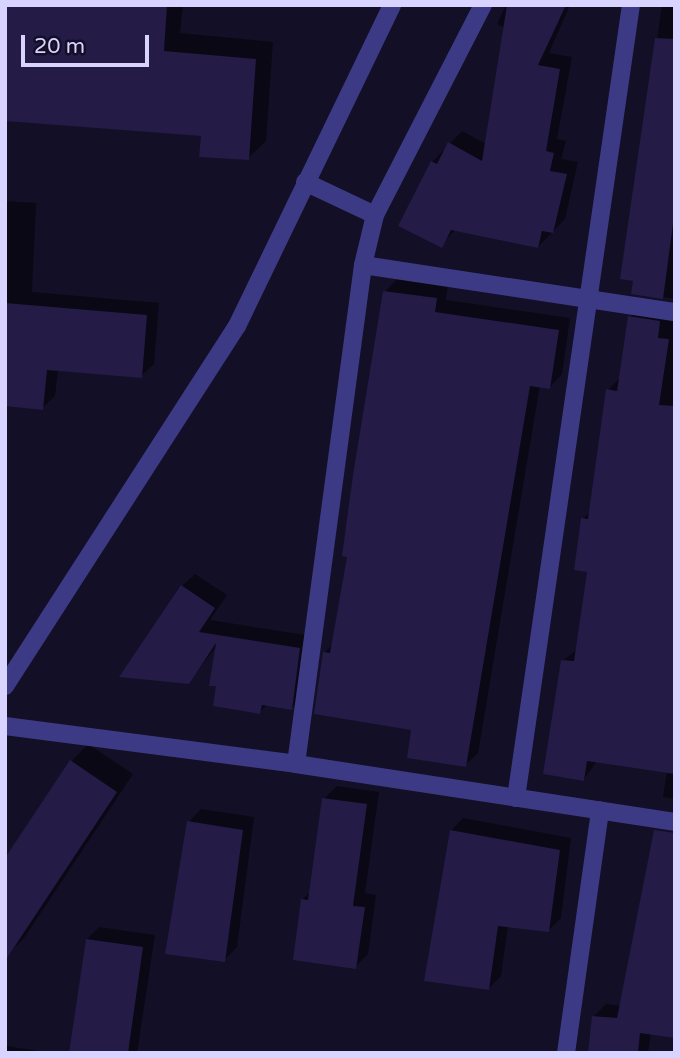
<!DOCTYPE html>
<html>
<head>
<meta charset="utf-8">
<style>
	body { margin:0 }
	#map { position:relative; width:680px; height:1058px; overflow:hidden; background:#130f26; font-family:"Varela Round",sans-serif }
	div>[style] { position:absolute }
	.shadow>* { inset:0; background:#0007 }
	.building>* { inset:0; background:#241b47 }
	.street>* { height:18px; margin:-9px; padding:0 9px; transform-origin:9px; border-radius:9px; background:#3d3a85 }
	span { translate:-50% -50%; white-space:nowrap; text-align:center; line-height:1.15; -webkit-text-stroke:7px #130f26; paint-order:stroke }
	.frame { position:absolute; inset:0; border:7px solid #d9d4ff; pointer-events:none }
	.scale { position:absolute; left:21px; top:35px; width:128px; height:32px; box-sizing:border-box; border:4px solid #d9d4ff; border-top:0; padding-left:9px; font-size:21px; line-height:24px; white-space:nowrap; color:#d9d4ff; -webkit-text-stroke:5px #130f26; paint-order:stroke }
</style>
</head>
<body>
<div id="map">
	<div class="shadow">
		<i style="clip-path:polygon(5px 5px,183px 5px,180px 33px,273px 42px,266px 141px,248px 158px,203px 134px)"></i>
		<i style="clip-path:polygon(506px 5px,570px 5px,549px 53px,572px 57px,557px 139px,566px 141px,561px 159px,578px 162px,565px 219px,538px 247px,456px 229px,441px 245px,432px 162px,462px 131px,486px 144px,505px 28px,497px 24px)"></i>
		<i style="clip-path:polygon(662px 5px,675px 5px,675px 299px,633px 292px,635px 280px,622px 278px)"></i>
		<i style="clip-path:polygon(5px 201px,36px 203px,32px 292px,159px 303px,154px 364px,141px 376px,58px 369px,55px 396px,42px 408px,5px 404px)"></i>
		<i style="clip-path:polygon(397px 279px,448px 286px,446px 300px,570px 318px,562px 374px,550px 387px,540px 385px,478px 753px,465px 765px,413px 729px,324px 653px,333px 644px,349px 555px,385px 292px)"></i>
		<i style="clip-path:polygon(642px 305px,675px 310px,675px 799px,663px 797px,667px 771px,597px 761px,584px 779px,562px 661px,578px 649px,589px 570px,583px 519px,592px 510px,608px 390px,621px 377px,630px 317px)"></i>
		<i style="clip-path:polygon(195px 574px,227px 595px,210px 620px,312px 636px,304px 696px,291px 709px,267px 705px,260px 712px,218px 685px,218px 644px,189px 682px,182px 586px)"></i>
		<i style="clip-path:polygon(88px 744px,133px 774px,24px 938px,7px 955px,71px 762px)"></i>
		<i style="clip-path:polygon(337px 786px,379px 792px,365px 893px,376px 895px,368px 954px,355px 967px,303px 899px,311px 891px,324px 799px)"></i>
		<i style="clip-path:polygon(201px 809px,254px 817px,237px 947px,224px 960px,189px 822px)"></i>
		<i style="clip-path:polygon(463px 818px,571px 838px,561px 918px,549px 930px,508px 925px,501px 976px,489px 988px,451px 831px)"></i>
		<i style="clip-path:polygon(99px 927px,155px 935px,137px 1053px,71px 1053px,87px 939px)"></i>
		<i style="clip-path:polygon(606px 1004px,621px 1006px,651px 1033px,648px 1053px,589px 1053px,593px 1017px)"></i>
		<i style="clip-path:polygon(6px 1046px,53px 1053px,5px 1053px)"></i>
	</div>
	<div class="building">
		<i style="clip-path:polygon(5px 5px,167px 5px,164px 51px,256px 59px,249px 160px,199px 157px,201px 136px,5px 121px)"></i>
		<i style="clip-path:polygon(507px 5px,566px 5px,538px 65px,560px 69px,546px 151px,554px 153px,550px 171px,567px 174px,553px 233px,542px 231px,538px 248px,451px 230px,442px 248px,398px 226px,431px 161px,437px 164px,448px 142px,482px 161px)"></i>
		<i style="clip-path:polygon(655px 38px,675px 39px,675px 209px,663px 299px,631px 294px,633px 281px,620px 279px)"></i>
		<i style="clip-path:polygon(383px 291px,437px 298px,435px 312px,559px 330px,550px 389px,530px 386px,466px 767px,407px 758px,411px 730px,314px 714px,323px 652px,330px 653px,347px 557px,342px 556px,353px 475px)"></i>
		<i style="clip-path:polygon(5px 303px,147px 315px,142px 378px,47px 370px,43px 410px,5px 406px)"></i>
		<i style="clip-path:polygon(628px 316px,660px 321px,658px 338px,669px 339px,659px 405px,675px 406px,675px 774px,587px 761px,584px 781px,543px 774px,561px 660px,574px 661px,587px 572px,574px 570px,581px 518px,588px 519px,606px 389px,617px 391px)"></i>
		<i style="clip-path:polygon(181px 585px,215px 608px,199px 632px,300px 648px,292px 710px,262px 705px,260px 714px,213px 706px,216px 686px,209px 686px,216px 643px,189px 684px,119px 677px)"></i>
		<i style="clip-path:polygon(70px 760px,117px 792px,5px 961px,5px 858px)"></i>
		<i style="clip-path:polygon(322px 798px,367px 804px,353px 906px,365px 907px,356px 969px,293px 960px,301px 899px,308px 900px)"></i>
		<i style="clip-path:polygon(187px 821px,243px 830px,225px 962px,165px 954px)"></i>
		<i style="clip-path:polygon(450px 830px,560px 850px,549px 932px,498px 926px,489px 990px,424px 981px)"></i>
		<i style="clip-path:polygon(654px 830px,675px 833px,675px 1038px,640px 1033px,638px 1053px,588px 1053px,592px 1016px,617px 1018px)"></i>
		<i style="clip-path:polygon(86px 939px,143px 947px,128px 1053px,69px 1053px)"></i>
	</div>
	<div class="street">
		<i style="left:305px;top:182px;width:77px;rotate:25.2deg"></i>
		<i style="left:363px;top:265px;width:316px;rotate:8.6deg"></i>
		<i style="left:5px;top:686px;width:428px;rotate:-57.2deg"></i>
		<i style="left:237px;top:326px;width:356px;rotate:-64.2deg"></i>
		<i style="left:5px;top:726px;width:293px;rotate:7.4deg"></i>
		<i style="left:296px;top:764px;width:383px;rotate:8.7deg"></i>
		<i style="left:296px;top:764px;width:503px;rotate:-82.35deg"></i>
		<i style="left:363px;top:265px;width:51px;rotate:-76.5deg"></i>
		<i style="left:375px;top:215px;width:236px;rotate:-62.8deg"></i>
		<i style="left:516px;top:798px;width:801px;rotate:-81.75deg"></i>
		<i style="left:566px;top:1053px;width:245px;rotate:-82deg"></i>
	</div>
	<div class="frame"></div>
	<div class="scale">20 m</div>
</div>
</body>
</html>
